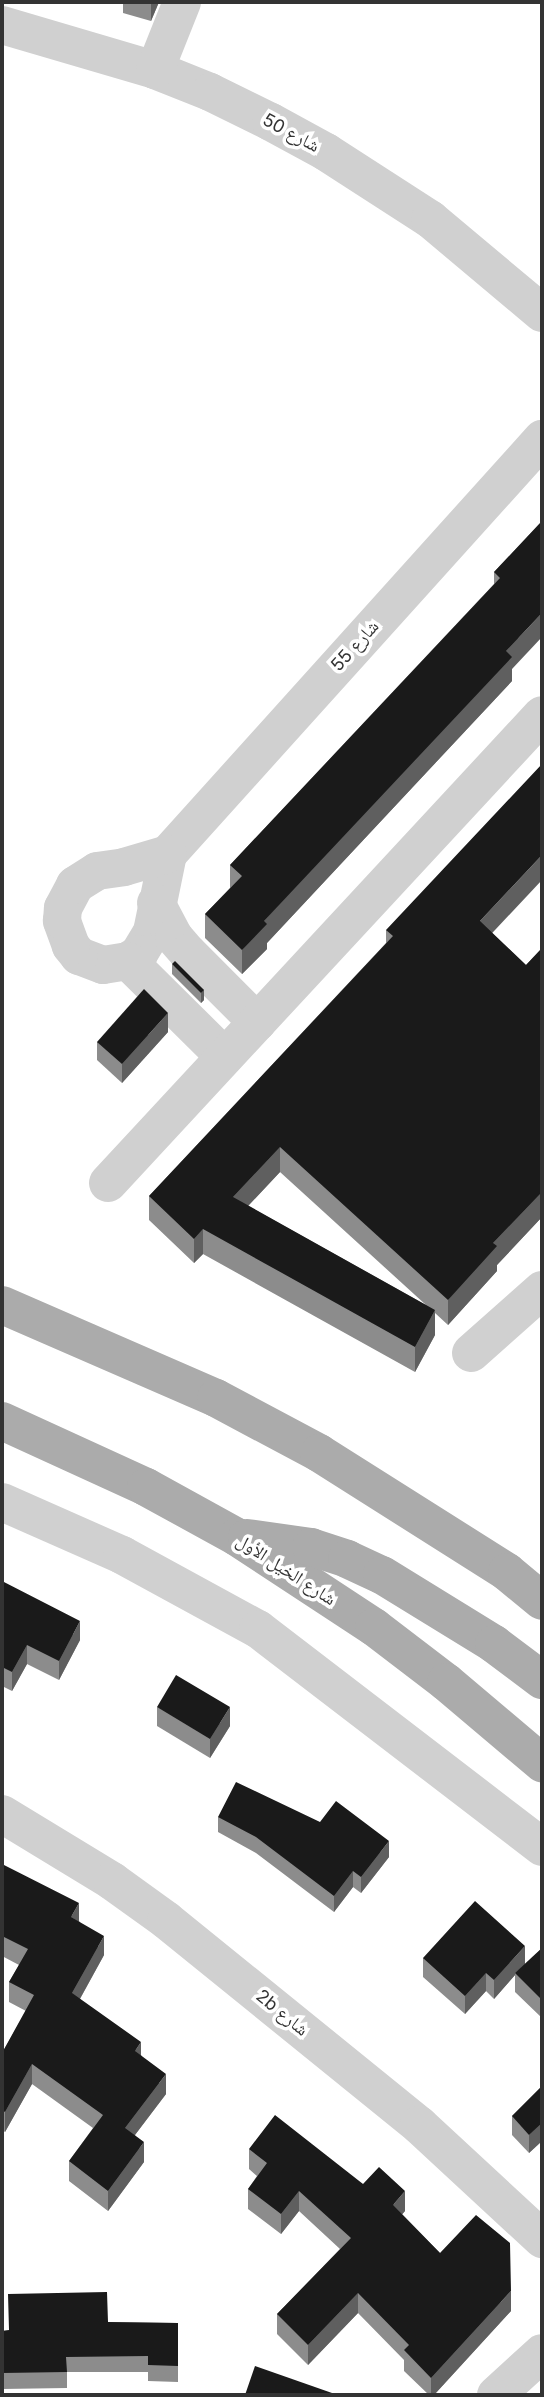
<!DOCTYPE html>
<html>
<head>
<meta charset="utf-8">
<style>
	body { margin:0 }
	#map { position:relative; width:544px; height:2397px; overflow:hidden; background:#fff; font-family:Inter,"Noto Naskh Arabic",sans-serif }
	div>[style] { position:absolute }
	.minor>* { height:38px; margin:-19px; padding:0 19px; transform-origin:19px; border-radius:19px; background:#d0d0d0 }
	.major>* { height:38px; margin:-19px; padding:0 19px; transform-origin:19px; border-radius:19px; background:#ababab }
	.wall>* { inset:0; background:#8c8c8c }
	.shaded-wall>* { inset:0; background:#5f5f5f }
	.building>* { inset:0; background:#1a1a1a }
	span { translate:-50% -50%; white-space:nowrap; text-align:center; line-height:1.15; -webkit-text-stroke:7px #fff; paint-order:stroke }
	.street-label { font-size:18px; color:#333 }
	.frame { position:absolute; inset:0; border:4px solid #333; pointer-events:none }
</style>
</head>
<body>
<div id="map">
	<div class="minor">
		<i style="left:2px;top:25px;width:159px;rotate:16.4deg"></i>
		<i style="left:155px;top:70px;width:59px;rotate:21.8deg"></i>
		<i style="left:210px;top:92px;width:68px;rotate:26.2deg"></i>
		<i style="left:271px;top:122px;width:63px;rotate:28.6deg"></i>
		<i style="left:326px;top:152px;width:124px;rotate:32.8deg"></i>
		<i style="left:430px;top:219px;width:146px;rotate:40deg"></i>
		<i style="left:155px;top:70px;width:73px;rotate:-68.3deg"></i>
		<i style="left:168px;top:854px;width:559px;rotate:-47.97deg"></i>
		<i style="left:168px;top:854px;width:80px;rotate:101.6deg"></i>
		<i style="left:152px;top:932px;width:26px;rotate:121deg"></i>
		<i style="left:139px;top:954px;width:13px;rotate:148deg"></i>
		<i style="left:128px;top:961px;width:25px;rotate:171deg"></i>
		<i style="left:103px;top:965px;width:26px;rotate:-159deg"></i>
		<i style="left:79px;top:956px;width:13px;rotate:-129deg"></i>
		<i style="left:71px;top:946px;width:27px;rotate:-110deg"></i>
		<i style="left:62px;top:921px;width:13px;rotate:-86deg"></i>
		<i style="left:63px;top:908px;width:26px;rotate:-62deg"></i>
		<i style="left:75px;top:885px;width:26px;rotate:-32deg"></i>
		<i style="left:97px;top:871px;width:27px;rotate:-8deg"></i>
		<i style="left:124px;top:867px;width:46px;rotate:-16.5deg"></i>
		<i style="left:156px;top:903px;width:38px;rotate:62deg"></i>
		<i style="left:174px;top:937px;width:21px;rotate:49deg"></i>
		<i style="left:188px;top:953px;width:98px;rotate:45deg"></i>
		<i style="left:128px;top:961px;width:136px;rotate:44.7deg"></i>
		<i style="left:108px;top:1183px;width:638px;rotate:-47.16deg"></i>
		<i style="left:471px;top:1353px;width:95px;rotate:-41.6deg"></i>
		<i style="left:2px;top:1502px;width:131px;rotate:23.8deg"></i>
		<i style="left:122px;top:1555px;width:155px;rotate:28.6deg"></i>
		<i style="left:258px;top:1629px;width:358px;rotate:37.5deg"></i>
		<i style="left:2px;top:1814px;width:129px;rotate:31.3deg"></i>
		<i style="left:112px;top:1881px;width:67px;rotate:35.8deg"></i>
		<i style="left:166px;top:1920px;width:326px;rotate:39deg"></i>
		<i style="left:419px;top:2125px;width:168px;rotate:42.8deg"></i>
		<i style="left:496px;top:2395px;width:62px;rotate:-42.4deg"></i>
	</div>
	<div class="major">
		<i style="left:2px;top:1305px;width:233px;rotate:23.5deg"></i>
		<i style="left:216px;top:1398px;width:117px;rotate:28.1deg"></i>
		<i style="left:319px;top:1453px;width:222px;rotate:32.3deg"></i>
		<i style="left:507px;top:1572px;width:45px;rotate:39.6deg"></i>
		<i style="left:2px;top:1421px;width:158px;rotate:24.6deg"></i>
		<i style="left:146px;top:1487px;width:104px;rotate:28.8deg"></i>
		<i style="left:237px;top:1537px;width:164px;rotate:33.3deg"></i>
		<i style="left:374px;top:1627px;width:91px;rotate:37.4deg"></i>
		<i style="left:446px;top:1682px;width:126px;rotate:40.2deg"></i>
		<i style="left:247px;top:1538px;width:65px;rotate:8deg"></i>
		<i style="left:311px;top:1547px;width:38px;rotate:18deg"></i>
		<i style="left:347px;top:1559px;width:38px;rotate:25deg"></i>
		<i style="left:382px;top:1575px;width:132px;rotate:31.6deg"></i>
		<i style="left:494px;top:1644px;width:60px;rotate:36.9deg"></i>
	</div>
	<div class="wall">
		<i style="clip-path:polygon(123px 2px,159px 2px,151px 21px,123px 13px)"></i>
		<i style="clip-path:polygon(542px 521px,512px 669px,512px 681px,267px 943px,267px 949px,242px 974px,205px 938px,205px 914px,230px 888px,230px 865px,494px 584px,494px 572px)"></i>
		<i style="clip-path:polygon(evenodd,386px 930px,492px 933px,526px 965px,542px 948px,542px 1217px,497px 1265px,497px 1271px,448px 1325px,435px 1313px,435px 1335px,415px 1372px,203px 1254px,194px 1263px,149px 1220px,149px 1196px,386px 943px,386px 930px,280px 1172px,426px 1305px,248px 1206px,280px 1172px)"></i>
		<i style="clip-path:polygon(172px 964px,204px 990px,204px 1000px,201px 1003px,172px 974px)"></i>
		<i style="clip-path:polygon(168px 1032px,122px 1083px,97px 1060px,97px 1042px)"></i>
		<i style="clip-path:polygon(2px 1581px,80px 1640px,59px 1680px,27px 1664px,12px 1691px,2px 1686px)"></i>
		<i style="clip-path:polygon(157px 1707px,230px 1726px,210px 1758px,157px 1726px)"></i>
		<i style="clip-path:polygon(218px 1817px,320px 1822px,389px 1857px,361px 1893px,353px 1887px,334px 1912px,256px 1853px,218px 1832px)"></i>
		<i style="clip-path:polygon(2px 1864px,79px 1921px,104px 1955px,80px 1999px,141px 2055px,166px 2094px,135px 2135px,144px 2162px,108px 2211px,69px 2181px,69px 2161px,93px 2128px,32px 2084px,5px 2132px,2px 2130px,2px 2053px,26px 2011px,9px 2002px,9px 1982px,19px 1965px,2px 1956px)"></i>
		<i style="clip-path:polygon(542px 1948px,542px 2018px,515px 1992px,515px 1975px,494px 1999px,486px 1991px,465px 2014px,423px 1977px,423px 1958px,525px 1964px)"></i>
		<i style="clip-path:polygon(542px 2086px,542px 2141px,529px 2153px,512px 2135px,512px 2116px)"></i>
		<i style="clip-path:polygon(249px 2149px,363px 2184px,405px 2211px,402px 2214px,440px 2253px,511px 2311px,434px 2395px,429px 2395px,404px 2371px,404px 2360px,358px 2313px,308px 2365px,277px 2334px,277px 2314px,340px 2249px,299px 2211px,281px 2234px,248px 2209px,248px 2189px,257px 2176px,249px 2169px)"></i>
		<i style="clip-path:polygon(108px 2322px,178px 2323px,178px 2382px,148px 2381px,148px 2372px,67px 2372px,67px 2388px,2px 2389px,2px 2331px)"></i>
	</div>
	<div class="shaded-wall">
		<i style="clip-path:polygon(151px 2px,159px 2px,151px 21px)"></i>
		<i style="clip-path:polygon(542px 613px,542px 637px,512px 669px,512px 681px,267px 943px,267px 949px,242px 974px,242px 950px,264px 921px,506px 651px)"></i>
		<i style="clip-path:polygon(542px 855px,542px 880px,480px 946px,480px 921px)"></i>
		<i style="clip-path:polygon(204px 990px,204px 1000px,201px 1003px,201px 993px)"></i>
		<i style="clip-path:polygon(168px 1013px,168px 1032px,122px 1083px,122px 1064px)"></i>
		<i style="clip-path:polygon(280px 1147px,280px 1172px,233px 1222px,233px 1197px)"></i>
		<i style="clip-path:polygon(542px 1192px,542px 1217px,497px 1265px,497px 1271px,448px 1325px,448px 1300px,493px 1243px)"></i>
		<i style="clip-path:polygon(203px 1229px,203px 1254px,194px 1263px,194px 1239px)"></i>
		<i style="clip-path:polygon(435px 1310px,435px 1335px,415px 1372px,415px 1347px)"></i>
		<i style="clip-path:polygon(80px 1621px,80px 1640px,59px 1680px,59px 1661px)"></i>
		<i style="clip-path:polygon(27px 1645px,27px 1664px,12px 1691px,12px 1672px)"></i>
		<i style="clip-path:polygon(230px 1707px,230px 1726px,210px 1758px,210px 1739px)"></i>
		<i style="clip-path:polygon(389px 1841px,389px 1857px,361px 1893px,361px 1877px)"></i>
		<i style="clip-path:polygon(353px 1871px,353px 1887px,334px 1912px,334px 1896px)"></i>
		<i style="clip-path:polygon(79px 1903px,79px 1922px,71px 1917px)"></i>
		<i style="clip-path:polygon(104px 1936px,104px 1955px,72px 2013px,72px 1993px)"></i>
		<i style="clip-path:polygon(525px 1946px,525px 1965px,515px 1973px,515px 1975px,494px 1999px,494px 1980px)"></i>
		<i style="clip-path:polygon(486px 1973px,486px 1991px,465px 2014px,465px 1996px)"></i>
		<i style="clip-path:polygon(141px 2042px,141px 2062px,135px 2051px)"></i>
		<i style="clip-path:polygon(32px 2064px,32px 2084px,5px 2132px,5px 2112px)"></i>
		<i style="clip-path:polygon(166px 2074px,166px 2094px,125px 2148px,125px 2128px)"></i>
		<i style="clip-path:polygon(542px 2123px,542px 2141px,529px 2153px,529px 2135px)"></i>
		<i style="clip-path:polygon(144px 2142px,144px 2162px,108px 2211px,108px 2191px)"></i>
		<i style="clip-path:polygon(299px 2191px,299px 2211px,281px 2234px,281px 2214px)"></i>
		<i style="clip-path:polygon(405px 2191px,405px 2211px,393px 2225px,393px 2205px)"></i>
		<i style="clip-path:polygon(511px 2291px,511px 2311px,434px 2395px,431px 2395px,431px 2378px)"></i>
		<i style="clip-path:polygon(358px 2293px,358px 2313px,308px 2365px,308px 2345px)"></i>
	</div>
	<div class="building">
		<i style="clip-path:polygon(542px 521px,542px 613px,506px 651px,512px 657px,264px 921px,267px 924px,242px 950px,205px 914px,242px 876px,230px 865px,500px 578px,494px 572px)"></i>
		<i style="clip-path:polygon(542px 764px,542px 855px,480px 921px,526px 965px,542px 948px,542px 1192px,493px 1243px,497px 1246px,448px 1300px,280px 1147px,233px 1197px,435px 1310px,415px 1347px,203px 1229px,194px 1239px,149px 1196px,393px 936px,386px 930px)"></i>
		<i style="clip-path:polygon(175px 961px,204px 990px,201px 993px,172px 964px)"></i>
		<i style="clip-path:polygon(144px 989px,168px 1013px,122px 1064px,97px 1042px)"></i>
		<i style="clip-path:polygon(2px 1581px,80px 1621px,59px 1661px,27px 1645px,12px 1672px,2px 1667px)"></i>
		<i style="clip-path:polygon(176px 1675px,230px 1707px,210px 1739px,157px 1707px)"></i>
		<i style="clip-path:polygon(236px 1782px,320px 1822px,336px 1801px,389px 1841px,361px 1877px,353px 1871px,334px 1896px,256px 1837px,218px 1817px)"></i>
		<i style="clip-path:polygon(2px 1864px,79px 1903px,71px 1917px,104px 1936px,72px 1993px,141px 2042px,135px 2051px,166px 2074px,125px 2128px,144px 2142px,108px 2191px,69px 2161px,103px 2115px,32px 2064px,5px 2112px,2px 2110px,2px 2053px,34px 1995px,9px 1982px,28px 1949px,2px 1936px)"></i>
		<i style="clip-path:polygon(475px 1901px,525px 1946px,494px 1980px,486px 1973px,465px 1996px,423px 1958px)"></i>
		<i style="clip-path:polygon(542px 1948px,542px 2000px,515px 1973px)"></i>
		<i style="clip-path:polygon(542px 2086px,542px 2123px,529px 2135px,512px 2116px)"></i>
		<i style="clip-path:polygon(275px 2115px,363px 2184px,379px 2167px,405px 2191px,393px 2205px,440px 2253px,476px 2215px,510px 2243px,511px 2291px,431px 2378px,404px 2350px,409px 2345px,358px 2293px,308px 2345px,277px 2314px,351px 2238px,299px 2191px,281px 2214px,248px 2189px,267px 2163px,249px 2149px)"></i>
		<i style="clip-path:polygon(107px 2292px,108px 2322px,178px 2323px,178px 2366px,148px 2365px,148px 2356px,66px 2357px,67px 2372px,2px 2373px,2px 2331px,9px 2330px,8px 2294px)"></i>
		<i style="clip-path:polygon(255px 2366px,332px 2393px,331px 2395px,245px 2395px)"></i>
	</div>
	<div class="street-label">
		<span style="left:291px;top:133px;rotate:28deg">شارع 50</span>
		<span style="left:355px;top:646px;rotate:-48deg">شارع 55</span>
		<span style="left:286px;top:1570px;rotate:33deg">شارع الخيل الأول</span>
		<span style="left:282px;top:2013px;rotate:39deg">2b شارع</span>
	</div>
	<div class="frame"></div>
</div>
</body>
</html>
